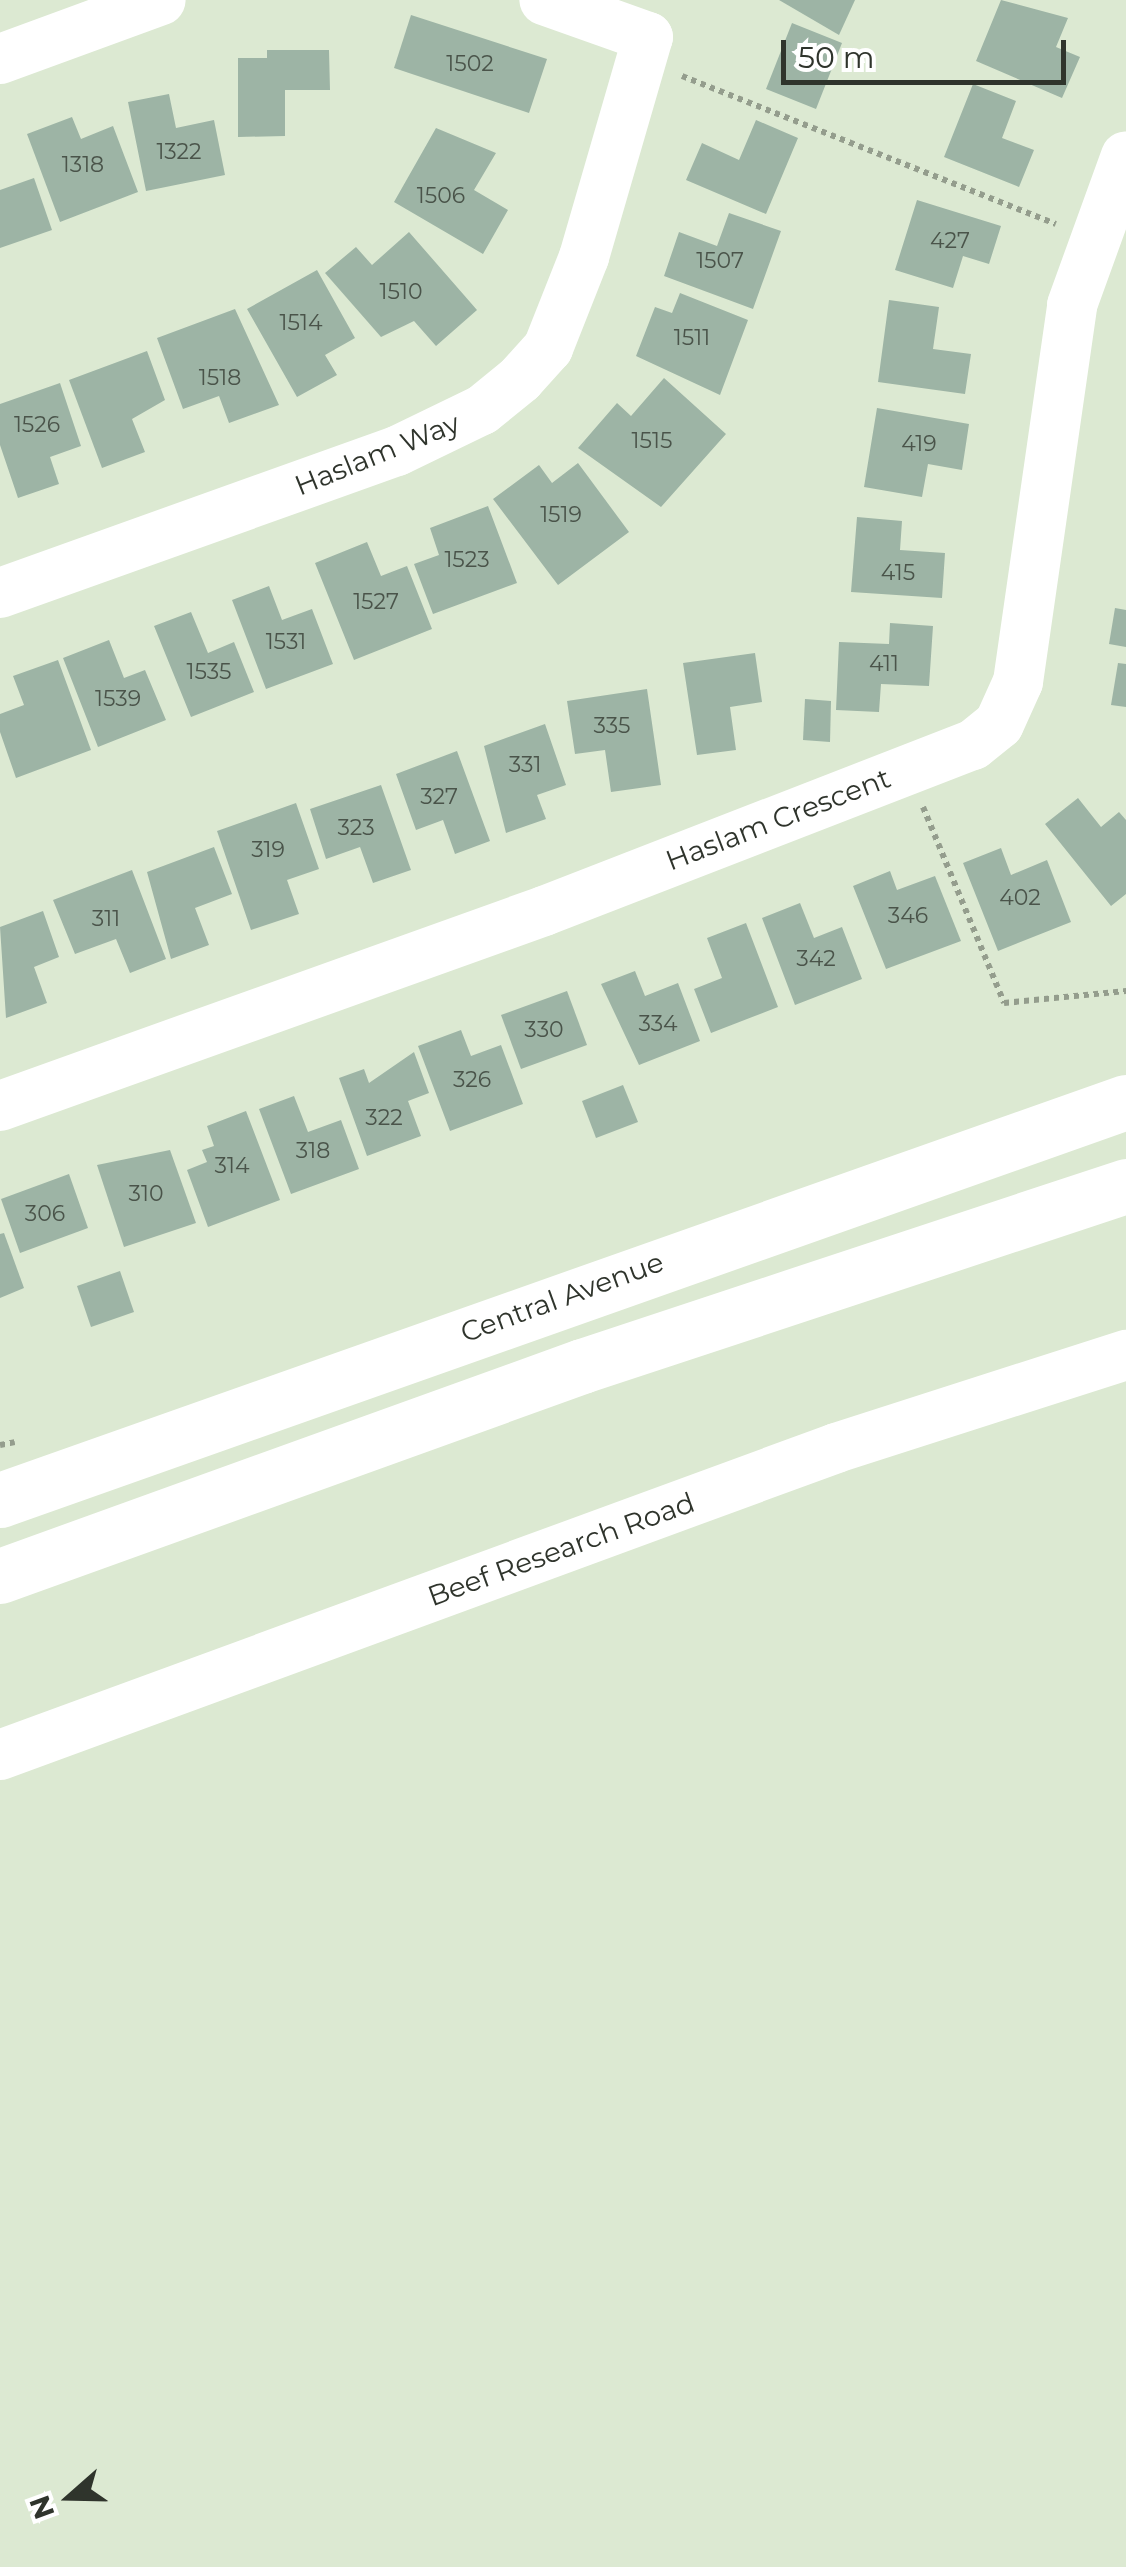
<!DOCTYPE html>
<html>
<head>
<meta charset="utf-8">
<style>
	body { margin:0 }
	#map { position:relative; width:1126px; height:2567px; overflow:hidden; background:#dce9d2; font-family:Montserrat,sans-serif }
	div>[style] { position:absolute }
	.building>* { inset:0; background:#9db4a5 }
	.path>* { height:6px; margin-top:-3px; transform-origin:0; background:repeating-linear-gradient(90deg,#949d8d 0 5px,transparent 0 10px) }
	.minor>* { height:50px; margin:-25px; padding:0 25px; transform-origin:25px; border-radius:25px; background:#fff }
	.major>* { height:55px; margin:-27.5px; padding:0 27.5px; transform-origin:27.5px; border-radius:27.5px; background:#fff }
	span { translate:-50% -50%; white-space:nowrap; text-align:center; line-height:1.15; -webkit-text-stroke:8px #fff; paint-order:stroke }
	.number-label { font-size:22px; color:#4a544a }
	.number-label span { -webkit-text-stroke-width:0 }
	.street-label { font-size:28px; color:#2f342c }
	.north { position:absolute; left:20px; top:2447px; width:100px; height:100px; -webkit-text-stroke:8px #fff; paint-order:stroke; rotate:250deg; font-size:28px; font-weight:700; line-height:40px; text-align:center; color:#2f342c }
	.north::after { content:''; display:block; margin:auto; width:35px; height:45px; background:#2f342c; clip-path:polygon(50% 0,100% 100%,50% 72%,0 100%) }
	.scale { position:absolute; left:781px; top:40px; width:285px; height:45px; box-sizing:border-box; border:5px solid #2f342c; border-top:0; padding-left:12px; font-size:30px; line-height:35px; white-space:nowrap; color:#2f342c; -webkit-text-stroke:8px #fff; paint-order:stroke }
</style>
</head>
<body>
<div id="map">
	<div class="building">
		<i style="clip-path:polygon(779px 0,855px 0,839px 35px)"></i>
		<i style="clip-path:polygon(1001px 0,1068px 18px,1056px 47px,1080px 57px,1062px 98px,976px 61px)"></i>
		<i style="clip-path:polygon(411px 15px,547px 59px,529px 113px,394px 68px)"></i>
		<i style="clip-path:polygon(792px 23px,842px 43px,816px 109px,766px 89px)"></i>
		<i style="clip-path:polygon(267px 50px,329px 50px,330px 90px,285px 90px,285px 136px,238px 137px,238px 58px,267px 58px)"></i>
		<i style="clip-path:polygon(973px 84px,1016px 101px,1002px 138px,1034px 150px,1019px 187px,944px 157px)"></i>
		<i style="clip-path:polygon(169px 94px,176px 128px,214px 120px,225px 175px,146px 191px,128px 102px)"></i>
		<i style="clip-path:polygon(72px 117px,81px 139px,113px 126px,138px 192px,60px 222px,27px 134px)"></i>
		<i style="clip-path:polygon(756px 120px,798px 138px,766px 214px,686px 180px,702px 143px,739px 160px)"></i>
		<i style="clip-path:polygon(436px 128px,496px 153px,474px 190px,508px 210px,483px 254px,394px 202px)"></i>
		<i style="clip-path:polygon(34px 178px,52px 230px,0 248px,0 190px)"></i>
		<i style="clip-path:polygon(917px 200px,1001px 226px,989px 264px,963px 256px,953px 288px,895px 270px)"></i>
		<i style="clip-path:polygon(729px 213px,781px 231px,753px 309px,664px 276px,679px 232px,717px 246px)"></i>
		<i style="clip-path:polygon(409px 232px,477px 310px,436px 346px,414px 321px,381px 337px,325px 273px,356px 247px,372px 265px)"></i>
		<i style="clip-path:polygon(317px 270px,355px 338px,325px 355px,337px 375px,297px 397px,247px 309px)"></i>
		<i style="clip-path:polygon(680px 293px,748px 320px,720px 395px,636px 356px,655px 307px,672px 313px)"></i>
		<i style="clip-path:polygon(889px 300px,939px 307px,933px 349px,971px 354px,965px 394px,878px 382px)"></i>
		<i style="clip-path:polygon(235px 309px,279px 405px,229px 423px,219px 396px,183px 409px,157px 338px)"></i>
		<i style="clip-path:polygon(147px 351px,165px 400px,132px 419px,145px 452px,102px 468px,69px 380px)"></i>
		<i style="clip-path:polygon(664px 378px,726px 434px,661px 507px,578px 448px,617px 403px,631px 416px)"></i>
		<i style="clip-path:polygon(60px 383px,81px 446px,50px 457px,59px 484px,18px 498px,0 445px,0 404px)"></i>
		<i style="clip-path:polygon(877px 408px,969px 424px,962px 470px,928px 464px,922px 497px,864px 487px)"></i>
		<i style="clip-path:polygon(578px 463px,629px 532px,558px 585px,493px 499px,539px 465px,552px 483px)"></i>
		<i style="clip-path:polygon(488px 506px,517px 583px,433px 614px,414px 564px,439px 555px,430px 528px)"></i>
		<i style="clip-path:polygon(857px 517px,902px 521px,900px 550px,945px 553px,942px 598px,851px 592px)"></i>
		<i style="clip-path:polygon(367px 542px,381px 576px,407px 566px,432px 629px,354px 660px,315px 563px)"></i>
		<i style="clip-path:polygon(269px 586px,282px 620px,312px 609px,333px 664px,266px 689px,232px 600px)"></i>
		<i style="clip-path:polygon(1115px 608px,1126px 610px,1126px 647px,1109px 644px)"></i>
		<i style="clip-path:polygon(191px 612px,208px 653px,234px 642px,254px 692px,191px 717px,154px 626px)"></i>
		<i style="clip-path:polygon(890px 623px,933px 626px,929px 686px,881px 684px,879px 712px,836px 710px,839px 642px,889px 644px)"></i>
		<i style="clip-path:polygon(109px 640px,124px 678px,145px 670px,166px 720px,98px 747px,63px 658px)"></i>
		<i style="clip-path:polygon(755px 653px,762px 702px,730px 707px,736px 750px,697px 755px,683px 663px)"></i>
		<i style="clip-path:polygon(58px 660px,91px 750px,16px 778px,0 732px,0 714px,24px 705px,13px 676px)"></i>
		<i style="clip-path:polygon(1118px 663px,1126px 664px,1126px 707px,1111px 705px)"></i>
		<i style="clip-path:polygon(647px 689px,661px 785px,611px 792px,605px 750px,575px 754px,567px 701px)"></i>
		<i style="clip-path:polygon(805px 699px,831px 701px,830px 742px,803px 740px)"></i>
		<i style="clip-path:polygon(545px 724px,566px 785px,537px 795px,546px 819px,506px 833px,484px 746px)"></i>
		<i style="clip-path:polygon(457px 751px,490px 841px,455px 854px,443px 820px,416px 830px,396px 774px)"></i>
		<i style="clip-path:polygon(381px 785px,411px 870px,373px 883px,360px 847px,326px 859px,310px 809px)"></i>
		<i style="clip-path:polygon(1078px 798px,1101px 827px,1119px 812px,1126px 820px,1126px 894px,1111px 906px,1045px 824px)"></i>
		<i style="clip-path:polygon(296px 803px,319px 869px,287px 880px,299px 914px,251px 930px,217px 831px)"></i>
		<i style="clip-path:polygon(214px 847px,232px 894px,195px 908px,209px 945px,171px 959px,147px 872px)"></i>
		<i style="clip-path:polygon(1001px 848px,1011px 875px,1047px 860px,1071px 922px,998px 951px,963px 863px)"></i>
		<i style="clip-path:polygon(132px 870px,166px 959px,130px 973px,116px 939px,75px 954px,53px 900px)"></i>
		<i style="clip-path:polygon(890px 871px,897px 890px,935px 876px,961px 941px,886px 969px,853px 886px)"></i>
		<i style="clip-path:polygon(800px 903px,814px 938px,842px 927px,862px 979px,795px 1005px,762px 918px)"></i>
		<i style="clip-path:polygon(43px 911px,59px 957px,34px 967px,47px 1003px,6px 1018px,0 927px)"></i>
		<i style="clip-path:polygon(746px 923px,778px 1007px,711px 1033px,694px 989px,722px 978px,707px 938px)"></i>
		<i style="clip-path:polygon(635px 971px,645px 996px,678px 983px,700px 1041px,639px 1065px,601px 984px)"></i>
		<i style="clip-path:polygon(567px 991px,587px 1045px,521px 1069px,501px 1015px)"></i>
		<i style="clip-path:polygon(461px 1030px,471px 1056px,501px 1045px,523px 1104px,450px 1131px,418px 1046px)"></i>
		<i style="clip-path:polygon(414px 1052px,429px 1093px,408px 1101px,421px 1136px,367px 1156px,339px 1078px,364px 1069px,369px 1083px)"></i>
		<i style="clip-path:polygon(623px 1085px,638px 1122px,596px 1138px,582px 1101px)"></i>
		<i style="clip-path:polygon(294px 1096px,308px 1132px,341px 1120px,359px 1169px,291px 1194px,259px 1109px)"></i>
		<i style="clip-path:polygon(246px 1111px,280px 1200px,208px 1227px,187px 1170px,207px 1162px,202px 1150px,214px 1146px,207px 1126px)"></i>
		<i style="clip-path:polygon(170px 1150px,196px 1223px,124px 1247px,97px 1165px)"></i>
		<i style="clip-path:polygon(69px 1174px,88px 1228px,20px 1253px,1px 1199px)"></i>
		<i style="clip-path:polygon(4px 1233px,24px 1288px,0 1298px,0 1234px)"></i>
		<i style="clip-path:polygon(120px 1271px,134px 1312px,91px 1327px,77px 1286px)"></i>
	</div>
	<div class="path">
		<i style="left:682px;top:76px;width:402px;rotate:21.6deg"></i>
		<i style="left:923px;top:807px;width:212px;rotate:67.5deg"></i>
		<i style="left:1004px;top:1003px;width:123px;rotate:-5.6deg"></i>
		<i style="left:0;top:1445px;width:15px;rotate:-11deg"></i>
	</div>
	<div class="minor">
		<i style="left:0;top:59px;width:171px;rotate:-20.1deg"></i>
		<i style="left:0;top:593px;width:422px;rotate:-19.7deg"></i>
		<i style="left:397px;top:451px;width:94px;rotate:-25.8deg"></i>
		<i style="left:482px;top:410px;width:49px;rotate:-39.2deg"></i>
		<i style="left:520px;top:379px;width:42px;rotate:-47.9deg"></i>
		<i style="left:548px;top:348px;width:98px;rotate:-68.4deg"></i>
		<i style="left:584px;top:257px;width:229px;rotate:-73.8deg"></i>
		<i style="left:648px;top:37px;width:110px;rotate:-160.4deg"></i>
		<i style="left:0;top:1106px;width:578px;rotate:-19.72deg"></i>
		<i style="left:544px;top:911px;width:460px;rotate:-21.2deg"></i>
		<i style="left:973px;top:745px;width:33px;rotate:-39deg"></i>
		<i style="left:999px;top:724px;width:46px;rotate:-65.7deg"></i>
		<i style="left:1018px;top:682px;width:381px;rotate:-81.8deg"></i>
		<i style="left:1072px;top:305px;width:158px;rotate:-70.1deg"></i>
		<i style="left:0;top:1755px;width:891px;rotate:-20.16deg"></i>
		<i style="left:836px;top:1448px;width:305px;rotate:-17.8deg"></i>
	</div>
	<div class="major">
		<i style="left:0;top:1500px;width:1194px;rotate:-19.47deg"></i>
		<i style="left:0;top:1576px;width:619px;rotate:-19.84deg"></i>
		<i style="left:582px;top:1366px;width:573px;rotate:-18.31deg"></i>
	</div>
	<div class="number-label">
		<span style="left:470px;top:64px">1502</span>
		<span style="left:179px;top:152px">1322</span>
		<span style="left:83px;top:165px">1318</span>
		<span style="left:441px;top:196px">1506</span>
		<span style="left:950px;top:241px">427</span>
		<span style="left:720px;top:261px">1507</span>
		<span style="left:401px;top:292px">1510</span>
		<span style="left:301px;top:323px">1514</span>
		<span style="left:692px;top:338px">1511</span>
		<span style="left:220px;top:378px">1518</span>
		<span style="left:37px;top:425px">1526</span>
		<span style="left:652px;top:441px">1515</span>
		<span style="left:919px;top:444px">419</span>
		<span style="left:561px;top:515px">1519</span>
		<span style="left:467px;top:560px">1523</span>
		<span style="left:898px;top:573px">415</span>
		<span style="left:376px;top:602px">1527</span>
		<span style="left:286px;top:642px">1531</span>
		<span style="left:884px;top:664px">411</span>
		<span style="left:209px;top:672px">1535</span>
		<span style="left:118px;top:699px">1539</span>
		<span style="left:612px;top:726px">335</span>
		<span style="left:525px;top:765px">331</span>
		<span style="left:439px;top:797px">327</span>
		<span style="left:356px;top:828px">323</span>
		<span style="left:268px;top:850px">319</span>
		<span style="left:1020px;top:898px">402</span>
		<span style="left:908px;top:916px">346</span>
		<span style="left:106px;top:919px">311</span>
		<span style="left:816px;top:959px">342</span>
		<span style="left:658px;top:1024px">334</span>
		<span style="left:544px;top:1030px">330</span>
		<span style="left:472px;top:1080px">326</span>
		<span style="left:384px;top:1118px">322</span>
		<span style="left:313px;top:1151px">318</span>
		<span style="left:232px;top:1166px">314</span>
		<span style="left:146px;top:1194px">310</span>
		<span style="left:45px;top:1214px">306</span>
	</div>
	<div class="street-label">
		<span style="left:377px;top:454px;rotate:-22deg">Haslam Way</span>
		<span style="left:778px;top:819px;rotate:-21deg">Haslam Crescent</span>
		<span style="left:562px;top:1297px;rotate:-20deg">Central Avenue</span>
		<span style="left:561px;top:1549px;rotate:-20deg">Beef Research Road</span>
	</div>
	<div class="north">N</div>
	<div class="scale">50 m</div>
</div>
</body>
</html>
